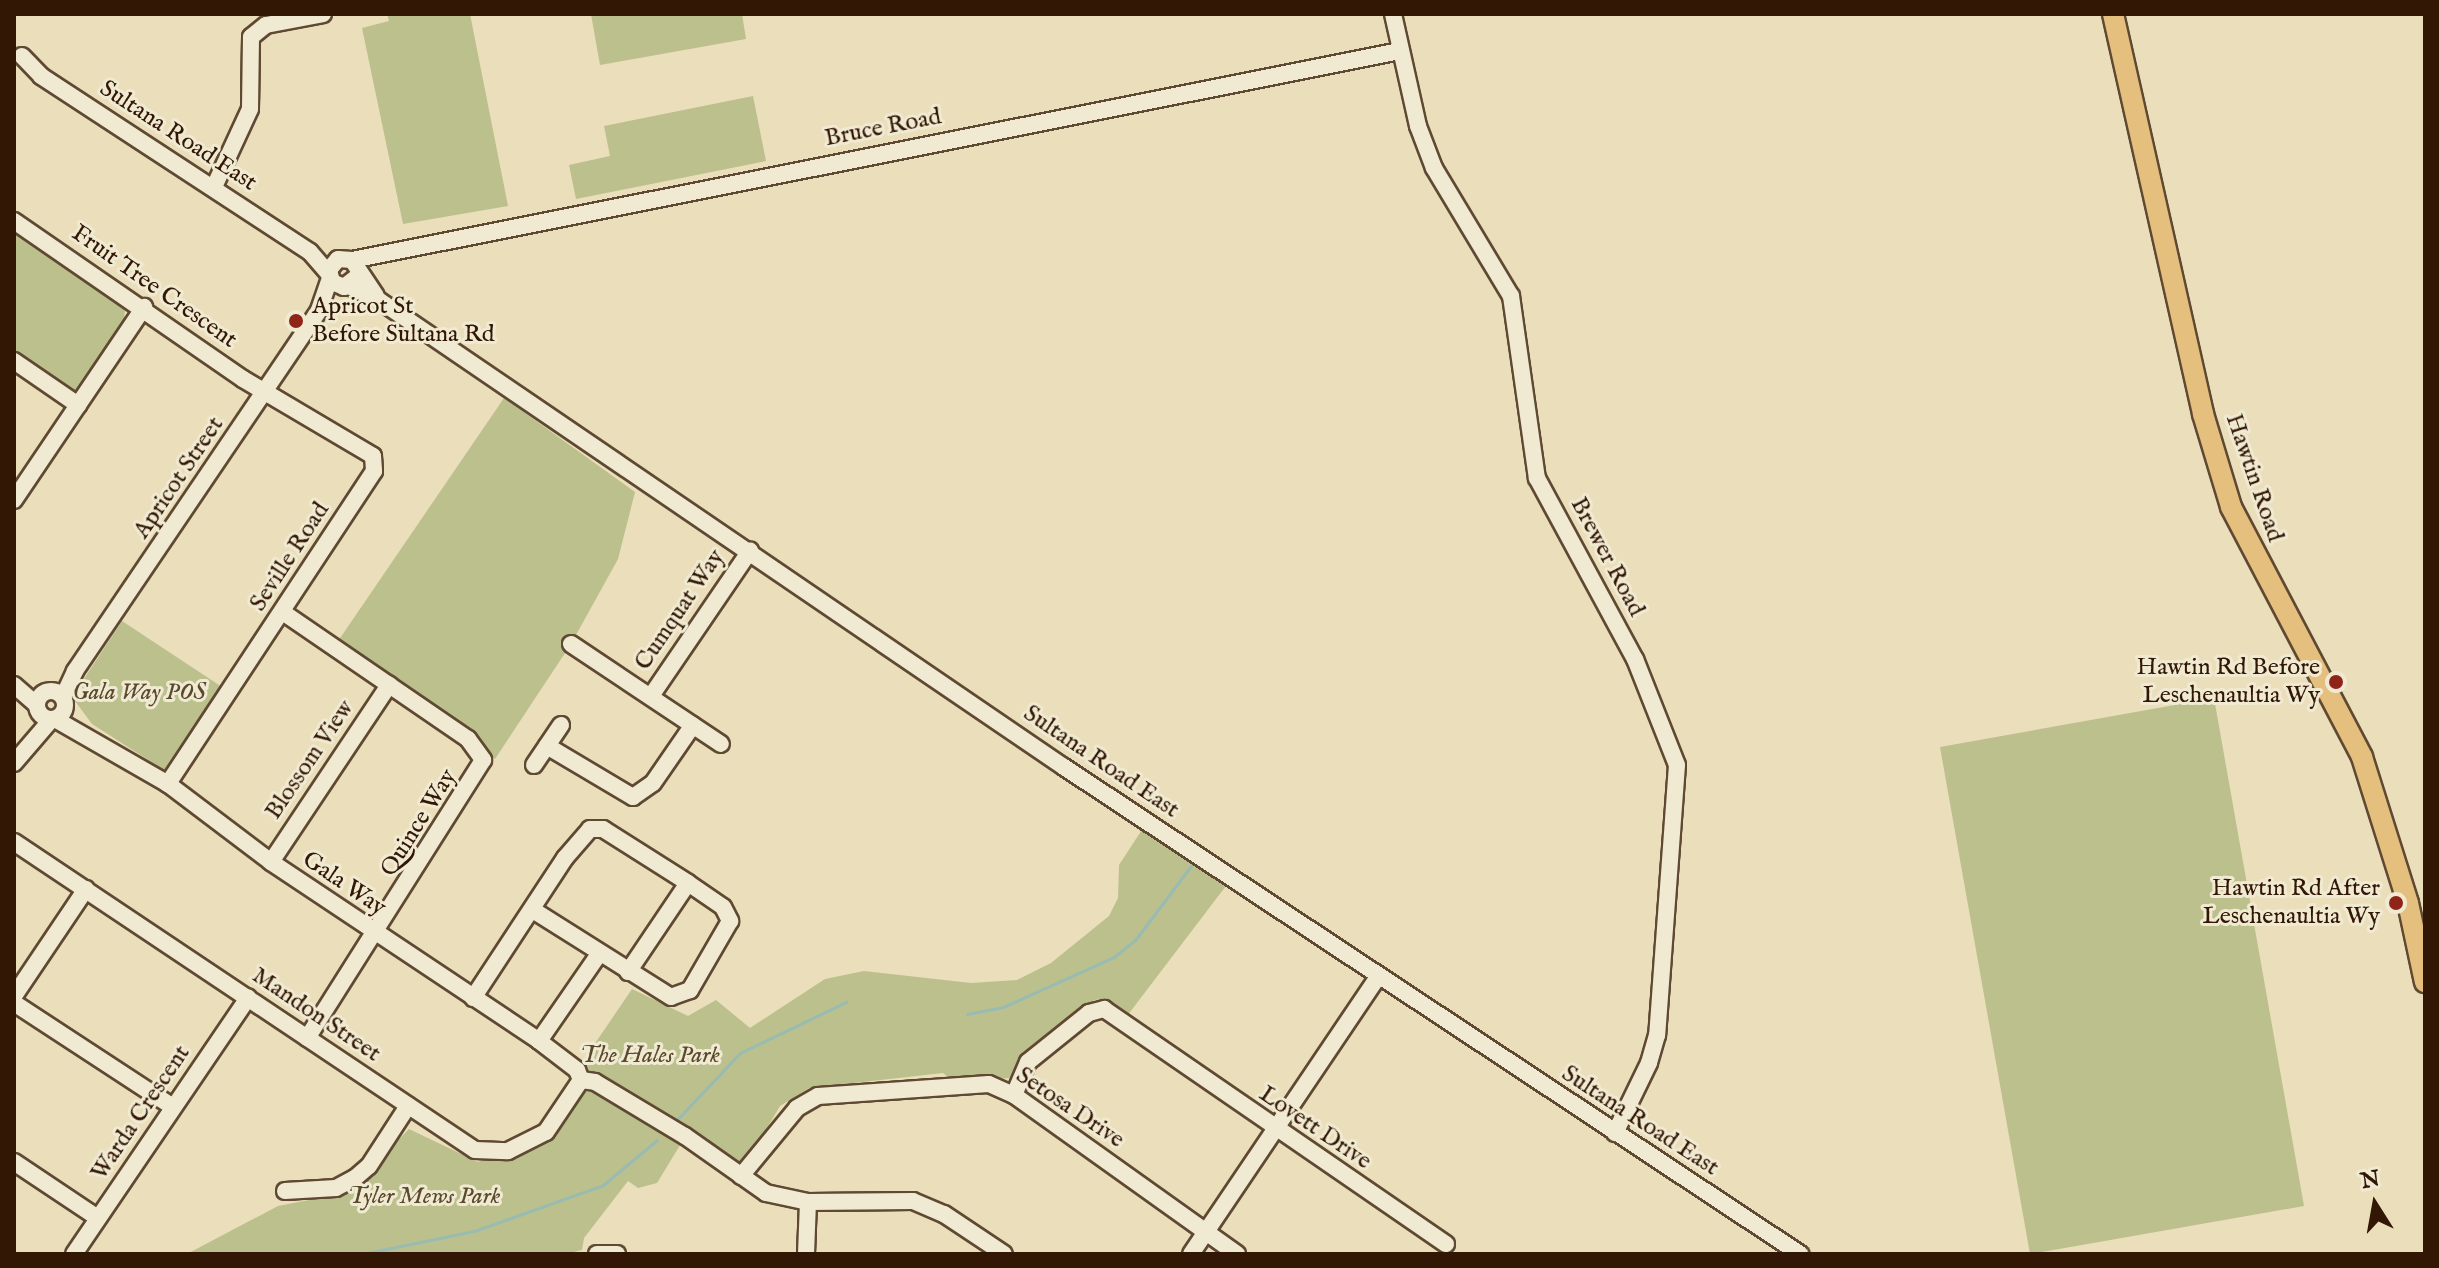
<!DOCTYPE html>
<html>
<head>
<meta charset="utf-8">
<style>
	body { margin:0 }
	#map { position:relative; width:2439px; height:1268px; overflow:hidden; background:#eadebb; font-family:"IM FELL English",serif }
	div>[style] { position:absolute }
	.green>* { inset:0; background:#bbc08d }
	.stream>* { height:3px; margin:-1.5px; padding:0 1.5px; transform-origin:1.5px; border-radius:1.5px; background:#98bcb2 }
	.roads { filter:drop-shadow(2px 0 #5f4932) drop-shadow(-2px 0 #5f4932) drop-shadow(0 2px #5f4932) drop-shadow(0 -2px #5f4932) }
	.minor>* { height:16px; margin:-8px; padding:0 8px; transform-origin:8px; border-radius:8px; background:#f1ead3 }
	.minor>.ring { margin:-8px; padding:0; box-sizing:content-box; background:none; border:16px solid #f1ead3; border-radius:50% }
	.major>* { height:20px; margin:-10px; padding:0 10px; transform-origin:10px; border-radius:10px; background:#e5bf7e }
	.dots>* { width:22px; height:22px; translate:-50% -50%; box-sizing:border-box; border:4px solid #f1ead3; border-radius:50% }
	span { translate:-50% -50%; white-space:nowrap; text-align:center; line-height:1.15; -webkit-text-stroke:6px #f1ead3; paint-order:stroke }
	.street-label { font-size:24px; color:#311704 }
	.poi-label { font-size:24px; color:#311704 }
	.left { translate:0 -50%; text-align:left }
	.right { translate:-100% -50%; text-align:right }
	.park-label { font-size:24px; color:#5a4a2d; font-style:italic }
	.frame { position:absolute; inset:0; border:16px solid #311704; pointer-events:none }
	.north { position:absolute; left:2335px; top:1164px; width:80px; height:80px; -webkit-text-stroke:6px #f1ead3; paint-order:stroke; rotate:349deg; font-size:22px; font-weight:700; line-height:32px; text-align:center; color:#311704 }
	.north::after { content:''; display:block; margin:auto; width:28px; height:36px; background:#311704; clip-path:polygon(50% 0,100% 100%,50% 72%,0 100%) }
</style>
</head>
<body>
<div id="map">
	<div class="green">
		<i style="clip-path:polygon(387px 14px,470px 14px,508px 206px,403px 224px,362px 28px,389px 21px)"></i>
		<i style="clip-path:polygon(591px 14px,742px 14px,746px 39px,600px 65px)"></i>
		<i style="clip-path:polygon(753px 96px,766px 161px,576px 199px,569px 165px,610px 156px,604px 126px)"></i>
		<i style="clip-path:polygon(14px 233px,125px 309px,124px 320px,76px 394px,14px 351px)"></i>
		<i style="clip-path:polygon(504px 398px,635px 492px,618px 559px,571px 644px,495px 759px,334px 647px)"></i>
		<i style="clip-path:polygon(122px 621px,222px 687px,167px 772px,92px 724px,72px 697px)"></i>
		<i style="clip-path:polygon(2214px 698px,2304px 1206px,2030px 1254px,1940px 747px)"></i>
		<i style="clip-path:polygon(1147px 822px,1232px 878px,1127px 1016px,1102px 999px,1094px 1000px,1027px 1055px,1012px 1078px,952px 1080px,943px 1073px,809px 1088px,780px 1106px,755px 1148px,733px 1170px,685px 1137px,657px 1183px,638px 1188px,628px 1181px,584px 1238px,582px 1250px,566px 1254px,187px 1254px,278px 1206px,346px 1193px,409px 1129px,478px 1162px,546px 1132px,577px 1070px,632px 989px,688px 1016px,716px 1000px,750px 1028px,825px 979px,864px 971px,971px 983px,1017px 980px,1051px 963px,1109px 916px,1118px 898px,1119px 865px)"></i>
	</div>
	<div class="stream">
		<i style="left:967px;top:1014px;width:37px;rotate:-11deg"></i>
		<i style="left:1003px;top:1007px;width:122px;rotate:-24.2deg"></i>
		<i style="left:1114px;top:957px;width:28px;rotate:-39deg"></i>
		<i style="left:1136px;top:939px;width:100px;rotate:-53.1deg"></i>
		<i style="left:673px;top:1124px;width:98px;rotate:-46.7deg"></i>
		<i style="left:740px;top:1053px;width:118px;rotate:-25.7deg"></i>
		<i style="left:304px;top:1254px;width:3px"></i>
		<i style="left:362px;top:1254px;width:114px;rotate:-11.6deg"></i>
		<i style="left:474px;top:1231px;width:137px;rotate:-19.6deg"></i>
		<i style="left:603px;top:1185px;width:70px;rotate:-39.8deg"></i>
	</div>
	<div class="roads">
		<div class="minor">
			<i style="left:1393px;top:14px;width:115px;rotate:77.4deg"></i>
			<i style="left:1418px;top:126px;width:45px;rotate:69.1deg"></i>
			<i style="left:1434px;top:168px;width:149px;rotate:59deg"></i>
			<i style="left:1511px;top:296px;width:184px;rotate:81.9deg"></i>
			<i style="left:1537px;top:478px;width:206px;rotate:61.6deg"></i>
			<i style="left:1635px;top:659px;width:114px;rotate:68.4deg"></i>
			<i style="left:1677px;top:765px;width:271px;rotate:94.2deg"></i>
			<i style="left:1657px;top:1035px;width:29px;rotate:106deg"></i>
			<i style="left:1649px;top:1063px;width:78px;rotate:115.9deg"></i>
			<i style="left:22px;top:56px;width:28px;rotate:46deg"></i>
			<i style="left:41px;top:76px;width:321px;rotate:33.2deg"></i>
			<i style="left:310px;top:252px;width:29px;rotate:49deg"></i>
			<i style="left:214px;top:187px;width:86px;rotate:-65.2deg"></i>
			<i style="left:250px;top:109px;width:72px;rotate:-89.2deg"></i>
			<i style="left:251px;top:37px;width:19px;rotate:-39deg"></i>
			<i style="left:266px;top:25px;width:58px;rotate:-10.9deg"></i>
			<i style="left:14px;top:221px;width:278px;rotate:34.6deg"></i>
			<i style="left:243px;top:379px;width:151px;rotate:30.6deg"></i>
			<i style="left:373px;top:456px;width:15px;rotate:86deg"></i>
			<i style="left:374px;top:471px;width:375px;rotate:123.4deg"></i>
			<i style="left:352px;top:260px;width:1069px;rotate:-11.28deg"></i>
			<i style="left:358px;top:276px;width:18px;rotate:142deg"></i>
			<i style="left:344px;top:287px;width:13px;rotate:-157deg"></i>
			<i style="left:332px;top:282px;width:12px;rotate:-104deg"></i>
			<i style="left:329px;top:270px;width:14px;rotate:-51deg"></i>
			<i style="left:338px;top:259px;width:14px;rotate:4deg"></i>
			<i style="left:352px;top:260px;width:43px;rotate:56.3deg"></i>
			<i style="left:349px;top:286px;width:34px;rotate:26deg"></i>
			<i style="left:380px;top:301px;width:828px;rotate:34.27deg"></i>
			<i style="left:1064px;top:767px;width:883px;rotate:33.49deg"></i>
			<i style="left:14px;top:361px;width:78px;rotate:34.5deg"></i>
			<i style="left:14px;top:500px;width:233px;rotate:-56deg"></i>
			<i style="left:284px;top:613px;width:223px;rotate:34.4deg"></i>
			<i style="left:468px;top:739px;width:26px;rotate:54deg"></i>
			<i style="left:483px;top:760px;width:329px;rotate:122.3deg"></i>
			<i style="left:571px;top:644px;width:180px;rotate:33.7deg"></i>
			<i style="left:14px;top:685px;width:30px;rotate:41deg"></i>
			<i class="ring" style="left:37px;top:691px;width:12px;height:12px"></i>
			<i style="left:651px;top:696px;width:176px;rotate:-55.7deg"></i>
			<i style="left:63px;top:697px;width:29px;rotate:-65deg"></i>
			<i style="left:75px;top:671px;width:436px;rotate:-55.9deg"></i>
			<i style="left:319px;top:310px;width:34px;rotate:-71deg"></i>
			<i style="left:55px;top:719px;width:130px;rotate:29.9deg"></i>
			<i style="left:168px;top:784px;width:129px;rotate:37.1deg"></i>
			<i style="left:271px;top:862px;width:322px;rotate:33.7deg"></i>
			<i style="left:539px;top:1041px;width:48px;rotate:37.3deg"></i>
			<i style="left:577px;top:1070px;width:11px;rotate:68deg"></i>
			<i style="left:581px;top:1080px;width:14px;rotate:8deg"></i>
			<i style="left:595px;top:1082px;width:105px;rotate:31deg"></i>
			<i style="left:685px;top:1136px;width:99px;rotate:35.1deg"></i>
			<i style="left:766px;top:1193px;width:43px;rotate:12.1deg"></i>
			<i style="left:808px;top:1202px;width:105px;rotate:-0.5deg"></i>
			<i style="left:913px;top:1201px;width:34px;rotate:23deg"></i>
			<i style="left:944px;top:1214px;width:72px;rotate:33.7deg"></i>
			<i style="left:561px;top:725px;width:25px;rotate:124deg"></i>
			<i style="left:547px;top:746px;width:100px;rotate:30.7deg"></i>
			<i style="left:633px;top:797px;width:24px;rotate:-35deg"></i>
			<i style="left:653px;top:783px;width:70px;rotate:-55.4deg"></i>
			<i style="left:14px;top:763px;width:57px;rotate:-49.3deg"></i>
			<i style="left:534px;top:765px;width:23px;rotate:-56deg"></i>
			<i style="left:14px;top:842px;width:554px;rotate:33.75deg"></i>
			<i style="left:475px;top:1150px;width:33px;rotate:2deg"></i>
			<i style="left:508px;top:1151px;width:42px;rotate:-26.6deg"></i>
			<i style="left:546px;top:1132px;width:63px;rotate:-56.1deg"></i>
			<i style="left:271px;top:862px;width:213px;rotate:-56.3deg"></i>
			<i style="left:628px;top:972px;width:107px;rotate:-56deg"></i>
			<i style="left:14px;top:996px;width:129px;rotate:-56.1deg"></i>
			<i style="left:473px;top:998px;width:168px;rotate:-56.7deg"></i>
			<i style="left:565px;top:858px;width:38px;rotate:-49deg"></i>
			<i style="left:590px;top:829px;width:13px"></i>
			<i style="left:603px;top:829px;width:101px;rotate:32.4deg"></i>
			<i style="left:688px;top:883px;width:42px;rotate:34.4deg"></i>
			<i style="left:723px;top:907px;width:16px;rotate:63deg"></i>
			<i style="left:730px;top:921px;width:80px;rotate:120.1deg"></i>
			<i style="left:690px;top:990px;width:20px;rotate:160deg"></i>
			<i style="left:671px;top:997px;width:163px;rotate:-147.8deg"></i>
			<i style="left:14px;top:1003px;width:190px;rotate:33.2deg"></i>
			<i style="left:539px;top:1041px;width:106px;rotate:-55.4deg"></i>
			<i style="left:1014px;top:1095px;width:36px;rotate:-67deg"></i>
			<i style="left:1028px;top:1062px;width:78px;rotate:-38.8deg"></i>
			<i style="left:1089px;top:1013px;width:16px;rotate:-15deg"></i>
			<i style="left:1104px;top:1009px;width:415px;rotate:34.5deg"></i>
			<i style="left:14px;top:1162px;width:101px;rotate:33.7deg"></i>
			<i style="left:741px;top:1176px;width:88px;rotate:-50.5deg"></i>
			<i style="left:797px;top:1108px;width:24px;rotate:-30deg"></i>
			<i style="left:818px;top:1096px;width:171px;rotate:-4deg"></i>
			<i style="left:989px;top:1084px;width:27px;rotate:24deg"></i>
			<i style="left:1014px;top:1095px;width:274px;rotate:35.5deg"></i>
			<i style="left:285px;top:1191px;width:51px;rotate:-3.4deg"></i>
			<i style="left:336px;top:1188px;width:21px;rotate:-28deg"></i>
			<i style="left:355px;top:1178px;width:18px;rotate:-41deg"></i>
			<i style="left:369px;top:1166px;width:72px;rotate:-57deg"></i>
			<i style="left:74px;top:1254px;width:310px;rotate:-55.8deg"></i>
			<i style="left:597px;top:1254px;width:20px"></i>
			<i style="left:806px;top:1254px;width:52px;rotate:-87.8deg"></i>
			<i style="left:1191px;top:1254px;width:334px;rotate:-56deg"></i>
		</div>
		<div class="major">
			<i style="left:2113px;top:14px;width:410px;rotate:77.3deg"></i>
			<i style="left:2203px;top:414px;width:97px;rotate:73.2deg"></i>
			<i style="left:2231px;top:507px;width:282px;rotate:62.3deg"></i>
			<i style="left:2362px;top:757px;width:153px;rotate:72.5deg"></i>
			<i style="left:2408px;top:903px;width:81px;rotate:77.9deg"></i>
		</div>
	</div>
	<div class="dots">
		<i style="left:296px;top:321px;background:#8f2418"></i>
		<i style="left:2336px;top:682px;background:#8f2418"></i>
		<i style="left:2396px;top:903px;background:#8f2418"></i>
	</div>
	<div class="street-label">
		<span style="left:883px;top:128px;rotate:-11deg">Bruce Road</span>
		<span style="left:178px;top:136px;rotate:33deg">Sultana Road East</span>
		<span style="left:154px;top:287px;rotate:35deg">Fruit Tree Crescent</span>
		<span style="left:179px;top:478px;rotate:-56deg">Apricot Street</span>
		<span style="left:2254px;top:478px;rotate:71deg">Hawtin Road</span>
		<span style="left:290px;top:557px;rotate:-57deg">Seville Road</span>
		<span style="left:1607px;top:557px;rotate:62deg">Brewer Road</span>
		<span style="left:680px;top:610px;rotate:-56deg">Cumquat Way</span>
		<span style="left:310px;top:760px;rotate:-56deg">Blossom View</span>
		<span style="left:1101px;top:762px;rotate:34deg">Sultana Road East</span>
		<span style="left:419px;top:823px;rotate:-58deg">Quince Way</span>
		<span style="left:344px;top:884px;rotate:34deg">Gala Way</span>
		<span style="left:316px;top:1015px;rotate:34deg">Mandon Street</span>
		<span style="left:1070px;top:1108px;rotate:34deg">Setosa Drive</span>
		<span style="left:141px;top:1113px;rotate:-56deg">Warda Crescent</span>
		<span style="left:1640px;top:1121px;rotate:33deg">Sultana Road East</span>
		<span style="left:1315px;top:1128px;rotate:34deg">Lovett Drive</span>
	</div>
	<div class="poi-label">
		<span class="left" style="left:312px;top:321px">Apricot St<br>Before Sultana Rd</span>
		<span class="right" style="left:2320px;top:682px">Hawtin Rd Before<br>Leschenaultia Wy</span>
		<span class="right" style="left:2380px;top:903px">Hawtin Rd After<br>Leschenaultia Wy</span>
	</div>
	<div class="park-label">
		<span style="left:139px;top:693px">Gala Way POS</span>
		<span style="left:650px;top:1056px">The Hales Park</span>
		<span style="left:424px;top:1197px">Tyler Mews Park</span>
	</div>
	<div class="frame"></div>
	<div class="north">N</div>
</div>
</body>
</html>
